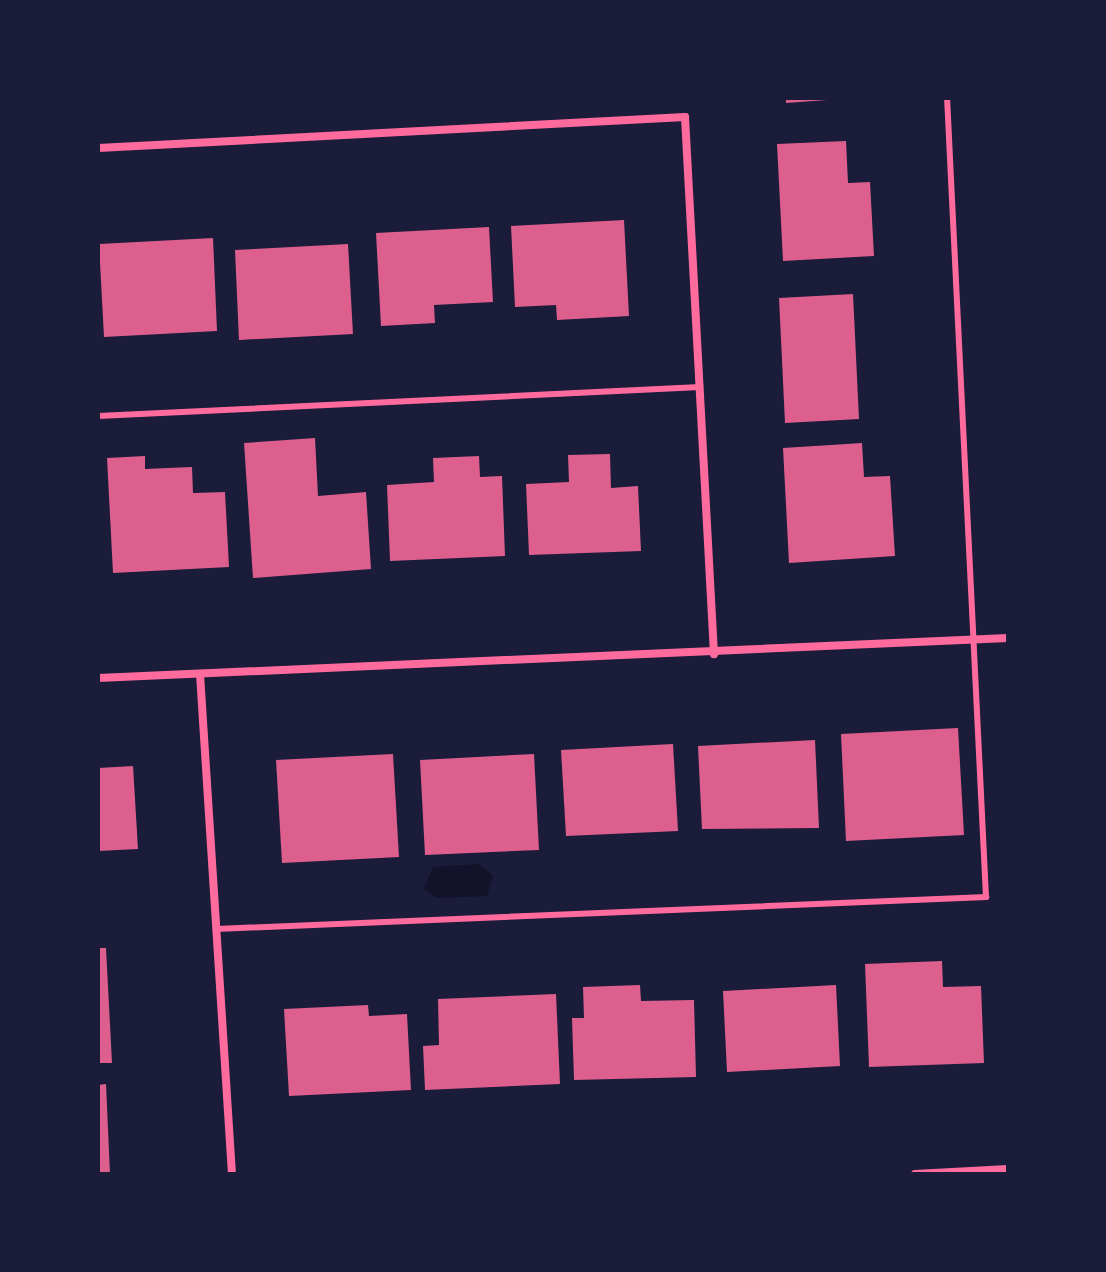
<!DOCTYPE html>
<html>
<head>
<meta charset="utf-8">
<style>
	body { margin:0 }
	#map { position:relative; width:1106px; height:1272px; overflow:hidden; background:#1b1b3a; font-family:"Asap Condensed",sans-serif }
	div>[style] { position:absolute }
	.water>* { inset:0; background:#12122b }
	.building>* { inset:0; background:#dd5f8e }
	.service>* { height:6px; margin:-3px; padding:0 3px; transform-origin:3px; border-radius:3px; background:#ff6b9d }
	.minor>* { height:8px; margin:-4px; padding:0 4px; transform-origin:4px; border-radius:4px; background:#ff6b9d }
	span { translate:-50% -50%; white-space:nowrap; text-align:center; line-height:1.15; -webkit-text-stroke:6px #1b1b3a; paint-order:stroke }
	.frame { position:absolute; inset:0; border:100px solid #1b1b3a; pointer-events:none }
</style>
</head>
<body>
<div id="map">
	<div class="water">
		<i style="clip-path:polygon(479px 864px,493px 876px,487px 896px,437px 898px,424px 889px,433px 867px)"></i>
	</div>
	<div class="building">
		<i style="clip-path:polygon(786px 98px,827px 98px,827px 100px,786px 103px)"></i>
		<i style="clip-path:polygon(846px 141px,848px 183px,870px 182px,874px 256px,783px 261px,777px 144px)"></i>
		<i style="clip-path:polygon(624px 220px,629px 316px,557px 320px,556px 305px,515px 307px,511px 226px)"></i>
		<i style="clip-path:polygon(489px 227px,493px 302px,434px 305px,435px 323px,381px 326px,376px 233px)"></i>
		<i style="clip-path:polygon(213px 238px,217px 331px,104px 337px,99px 244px)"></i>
		<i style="clip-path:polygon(348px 244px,353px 334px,239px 340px,235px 250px)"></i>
		<i style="clip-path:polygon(853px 294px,859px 419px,785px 423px,779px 298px)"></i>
		<i style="clip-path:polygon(315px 438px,318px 496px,366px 492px,371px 569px,253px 578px,244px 443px)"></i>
		<i style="clip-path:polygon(862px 443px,864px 477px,890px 476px,895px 556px,789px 563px,783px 448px)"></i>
		<i style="clip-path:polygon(610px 454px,611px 488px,638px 486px,641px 551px,529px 555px,526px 484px,569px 482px,568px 455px)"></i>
		<i style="clip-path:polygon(145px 456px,145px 469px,192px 467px,193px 493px,225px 492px,229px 567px,113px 573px,107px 458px)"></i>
		<i style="clip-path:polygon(479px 456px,480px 477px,502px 476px,505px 556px,390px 561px,387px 485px,434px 482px,433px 458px)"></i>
		<i style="clip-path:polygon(958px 728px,964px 835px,846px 841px,841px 734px)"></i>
		<i style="clip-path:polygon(815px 740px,819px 828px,702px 829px,698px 746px)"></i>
		<i style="clip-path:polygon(673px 744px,678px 831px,566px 836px,561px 750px)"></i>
		<i style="clip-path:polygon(393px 754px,399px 857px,282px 863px,276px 760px)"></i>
		<i style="clip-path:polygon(534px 754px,539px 850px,425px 855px,420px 760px)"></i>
		<i style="clip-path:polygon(133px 766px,138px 849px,98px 851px,98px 768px)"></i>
		<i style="clip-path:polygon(98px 948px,106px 948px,112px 1063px,98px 1063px)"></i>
		<i style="clip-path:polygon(942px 961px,943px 987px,981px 986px,984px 1063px,869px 1067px,865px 964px)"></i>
		<i style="clip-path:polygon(640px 985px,641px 1001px,694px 1000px,696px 1077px,574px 1080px,572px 1018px,584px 1018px,583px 987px)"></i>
		<i style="clip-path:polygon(836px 985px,840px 1066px,727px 1072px,723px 991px)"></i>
		<i style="clip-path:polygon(556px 994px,560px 1084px,425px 1090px,423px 1046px,439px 1045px,438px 999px)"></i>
		<i style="clip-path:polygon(368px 1005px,369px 1016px,407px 1014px,411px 1090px,289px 1096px,284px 1009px)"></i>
		<i style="clip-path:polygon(106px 1084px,110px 1174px,98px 1174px,98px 1085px)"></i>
	</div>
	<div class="service">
		<i style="left:98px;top:416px;width:603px;rotate:-2.76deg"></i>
		<i style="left:216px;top:929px;width:771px;rotate:-2.38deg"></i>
		<i style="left:986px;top:897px;width:800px;rotate:-92.79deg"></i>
	</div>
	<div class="minor">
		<i style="left:98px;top:148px;width:588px;rotate:-3.02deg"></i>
		<i style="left:685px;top:117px;width:538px;rotate:86.91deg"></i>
		<i style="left:200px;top:674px;width:501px;rotate:86.34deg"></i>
		<i style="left:98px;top:678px;width:911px;rotate:-2.52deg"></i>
		<i style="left:915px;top:1174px;width:93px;rotate:-3.1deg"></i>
	</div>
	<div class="frame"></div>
</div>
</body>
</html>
